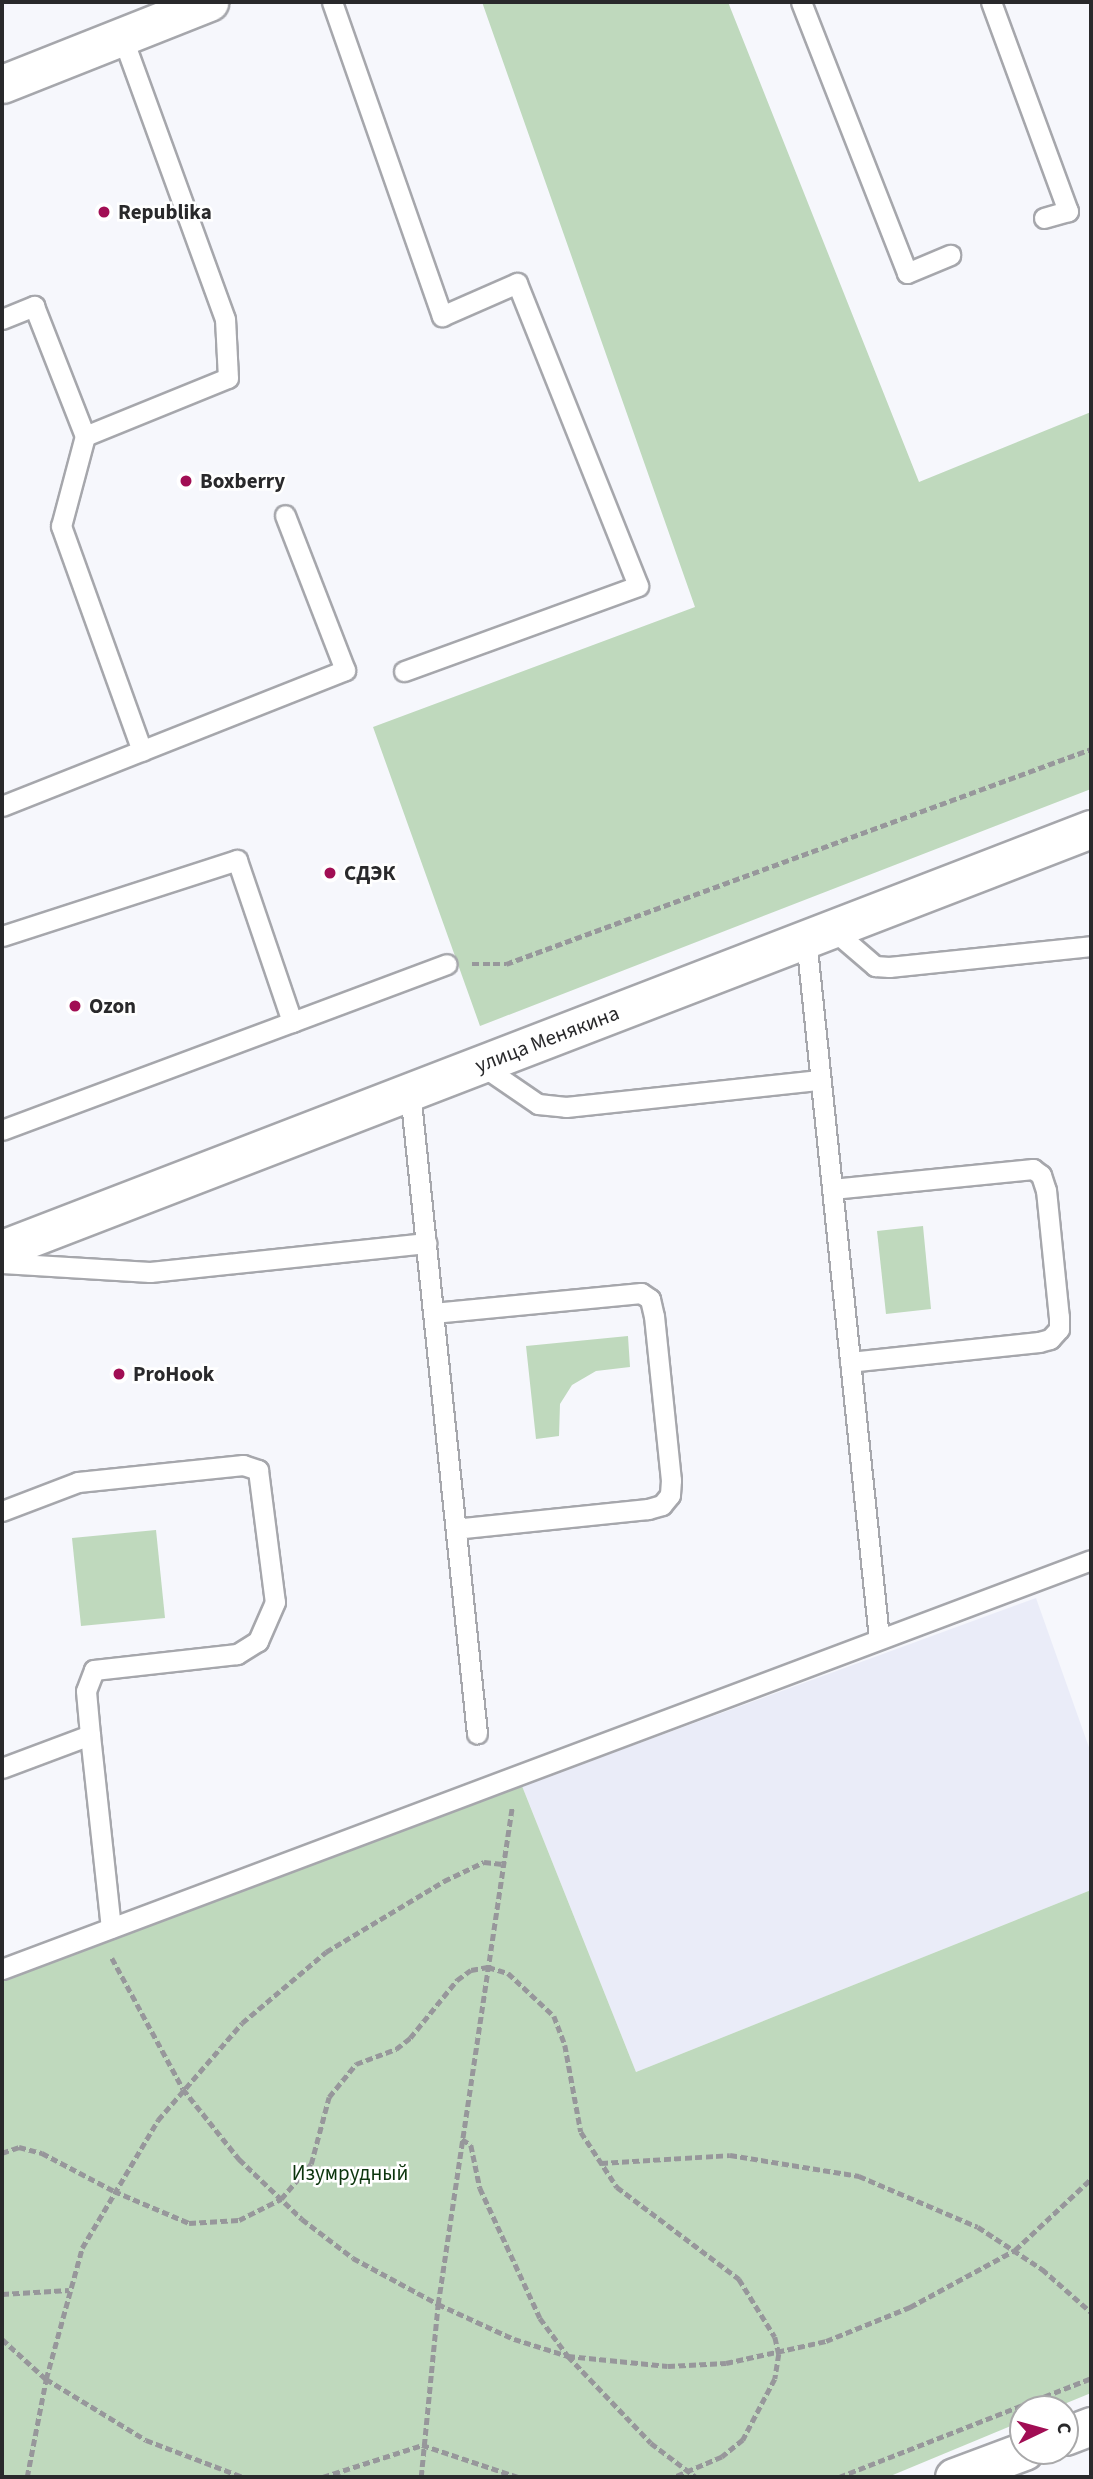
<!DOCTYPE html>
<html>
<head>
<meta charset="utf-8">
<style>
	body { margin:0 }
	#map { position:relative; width:1093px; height:2479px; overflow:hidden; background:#f6f7fc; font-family:"Source Sans 3",sans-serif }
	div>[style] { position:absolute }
	.built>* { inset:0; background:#eaecf8 }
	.green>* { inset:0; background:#bfd9bd }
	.path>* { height:4.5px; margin-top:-2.25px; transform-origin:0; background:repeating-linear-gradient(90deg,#97979b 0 7px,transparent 0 10.5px) }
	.roads { filter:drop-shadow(2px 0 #a6a7ac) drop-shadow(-2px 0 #a6a7ac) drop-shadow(0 2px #a6a7ac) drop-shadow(0 -2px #a6a7ac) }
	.lane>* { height:19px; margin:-9.5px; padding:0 9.5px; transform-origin:9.5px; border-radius:9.5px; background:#fff }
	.street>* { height:37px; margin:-18.5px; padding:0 18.5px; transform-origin:18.5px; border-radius:18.5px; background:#fff }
	.dots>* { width:19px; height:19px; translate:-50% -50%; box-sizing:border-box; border:4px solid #fff; border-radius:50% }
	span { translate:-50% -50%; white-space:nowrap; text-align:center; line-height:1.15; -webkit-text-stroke:5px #fff; paint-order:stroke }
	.poi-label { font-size:21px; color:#29292b; font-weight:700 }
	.left { translate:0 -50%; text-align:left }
	.street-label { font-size:21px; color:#29292b }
	.park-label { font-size:21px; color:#0c350d }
	.frame { position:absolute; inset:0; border:4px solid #29292b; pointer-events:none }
	.north { position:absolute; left:1009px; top:2395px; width:70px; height:70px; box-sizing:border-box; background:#fff; border:2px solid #a9a9aa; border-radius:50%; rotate:85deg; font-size:19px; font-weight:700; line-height:28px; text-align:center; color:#29292b }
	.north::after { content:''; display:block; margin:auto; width:24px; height:32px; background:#a10e54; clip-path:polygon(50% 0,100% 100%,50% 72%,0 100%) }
</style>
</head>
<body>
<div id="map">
	<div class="built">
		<i style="clip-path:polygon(1036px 1598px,1091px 1753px,1091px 1890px,636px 2072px,522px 1786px)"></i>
	</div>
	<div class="green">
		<i style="clip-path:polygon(482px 2px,728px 2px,919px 482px,1091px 412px,1091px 789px,480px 1026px,373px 727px,695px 607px)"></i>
		<i style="clip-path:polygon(923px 1226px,931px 1309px,886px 1314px,877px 1231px)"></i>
		<i style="clip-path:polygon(628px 1336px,630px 1367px,596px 1371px,572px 1385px,560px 1404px,559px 1436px,536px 1439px,526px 1346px)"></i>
		<i style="clip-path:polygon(156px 1530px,165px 1618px,81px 1626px,72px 1538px)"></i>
		<i style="clip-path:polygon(522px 1786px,636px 2072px,1091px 1890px,1091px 2393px,1052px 2409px,1023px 2409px,1023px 2421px,888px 2477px,2px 2477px,2px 1978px)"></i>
	</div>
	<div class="path">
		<i style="left:472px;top:964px;width:34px"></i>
		<i style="left:506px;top:964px;width:623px;rotate:-20.18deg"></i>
		<i style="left:112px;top:1958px;width:149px;rotate:61.5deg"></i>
		<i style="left:183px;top:2089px;width:90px;rotate:51.3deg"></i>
		<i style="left:239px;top:2159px;width:87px;rotate:43.6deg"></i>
		<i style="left:302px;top:2219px;width:64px;rotate:37.4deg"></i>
		<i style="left:353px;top:2258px;width:97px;rotate:28.4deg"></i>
		<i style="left:438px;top:2304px;width:84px;rotate:24.7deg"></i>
		<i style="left:514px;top:2339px;width:57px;rotate:17.5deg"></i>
		<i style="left:568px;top:2356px;width:100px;rotate:5.7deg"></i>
		<i style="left:668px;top:2366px;width:58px;rotate:-3deg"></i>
		<i style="left:726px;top:2363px;width:102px;rotate:-12.4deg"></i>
		<i style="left:826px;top:2341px;width:91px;rotate:-22deg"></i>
		<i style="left:910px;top:2307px;width:119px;rotate:-28.5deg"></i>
		<i style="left:1015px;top:2250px;width:104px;rotate:-43.1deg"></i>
		<i style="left:462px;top:2139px;width:11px;rotate:34deg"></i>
		<i style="left:471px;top:2145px;width:44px;rotate:78.2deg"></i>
		<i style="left:480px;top:2188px;width:143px;rotate:65.2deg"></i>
		<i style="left:540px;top:2318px;width:47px;rotate:53.6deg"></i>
		<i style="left:568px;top:2356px;width:120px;rotate:46.3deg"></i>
		<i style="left:651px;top:2443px;width:56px;rotate:37.1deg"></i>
		<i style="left:2px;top:2153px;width:18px;rotate:-19deg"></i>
		<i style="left:19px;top:2147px;width:24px;rotate:15deg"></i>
		<i style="left:42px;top:2153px;width:81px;rotate:27.8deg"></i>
		<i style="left:114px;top:2191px;width:82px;rotate:23.1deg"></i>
		<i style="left:189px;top:2223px;width:50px;rotate:-3.4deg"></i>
		<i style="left:239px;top:2220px;width:47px;rotate:-26.6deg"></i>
		<i style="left:281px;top:2199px;width:46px;rotate:-49.4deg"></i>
		<i style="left:311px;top:2164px;width:69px;rotate:-75deg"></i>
		<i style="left:329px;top:2097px;width:43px;rotate:-50.7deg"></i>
		<i style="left:356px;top:2064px;width:43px;rotate:-20.6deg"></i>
		<i style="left:396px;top:2049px;width:18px;rotate:-38deg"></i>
		<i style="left:410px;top:2038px;width:75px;rotate:-51deg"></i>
		<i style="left:457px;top:1980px;width:17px;rotate:-36deg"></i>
		<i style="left:471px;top:1970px;width:17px;rotate:-10deg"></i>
		<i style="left:488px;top:1967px;width:21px;rotate:17deg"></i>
		<i style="left:508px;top:1973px;width:63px;rotate:43.1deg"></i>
		<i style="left:554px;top:2016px;width:31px;rotate:69deg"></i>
		<i style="left:565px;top:2045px;width:88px;rotate:79.6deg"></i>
		<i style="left:581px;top:2132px;width:66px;rotate:56.8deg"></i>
		<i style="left:617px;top:2187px;width:153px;rotate:37deg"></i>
		<i style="left:739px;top:2279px;width:68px;rotate:58.2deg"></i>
		<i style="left:775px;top:2337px;width:17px;rotate:77deg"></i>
		<i style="left:779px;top:2354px;width:25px;rotate:99deg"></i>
		<i style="left:775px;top:2379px;width:69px;rotate:117.7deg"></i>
		<i style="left:743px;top:2440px;width:27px;rotate:141deg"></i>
		<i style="left:722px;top:2457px;width:51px;rotate:156.9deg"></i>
		<i style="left:601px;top:2163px;width:129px;rotate:-3.5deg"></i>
		<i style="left:730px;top:2155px;width:131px;rotate:9.2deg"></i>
		<i style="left:859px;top:2176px;width:129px;rotate:23.2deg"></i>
		<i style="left:978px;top:2227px;width:77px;rotate:33.3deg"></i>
		<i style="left:1042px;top:2269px;width:65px;rotate:41.3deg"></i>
		<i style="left:2px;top:2294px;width:67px;rotate:-3.4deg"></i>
		<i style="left:2px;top:2339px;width:59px;rotate:42.3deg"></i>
		<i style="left:46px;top:2379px;width:117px;rotate:31.4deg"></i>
		<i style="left:146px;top:2440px;width:104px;rotate:20.9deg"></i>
		<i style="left:27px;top:2477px;width:100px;rotate:-79deg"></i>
		<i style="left:46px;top:2379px;width:136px;rotate:-74.6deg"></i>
		<i style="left:82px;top:2248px;width:149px;rotate:-59.3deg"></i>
		<i style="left:158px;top:2120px;width:128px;rotate:-49.1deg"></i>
		<i style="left:242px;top:2023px;width:110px;rotate:-40.2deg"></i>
		<i style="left:326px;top:1952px;width:138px;rotate:-31deg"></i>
		<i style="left:444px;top:1881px;width:44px;rotate:-25.4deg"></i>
		<i style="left:484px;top:1862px;width:19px;rotate:6deg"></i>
		<i style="left:323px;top:2477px;width:104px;rotate:-17.9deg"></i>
		<i style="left:422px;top:2445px;width:101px;rotate:18.4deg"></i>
		<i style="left:421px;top:2477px;width:174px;rotate:-84.4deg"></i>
		<i style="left:438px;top:2304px;width:502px;rotate:-81.53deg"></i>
		<i style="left:839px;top:2477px;width:271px;rotate:-21.4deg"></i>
	</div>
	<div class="roads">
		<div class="lane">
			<i style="left:332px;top:2px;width:333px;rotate:70.7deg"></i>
			<i style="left:442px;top:316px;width:82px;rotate:-23.7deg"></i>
			<i style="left:517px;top:283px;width:326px;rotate:68.2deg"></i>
			<i style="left:638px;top:586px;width:249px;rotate:160deg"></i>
			<i style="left:801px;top:2px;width:291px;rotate:68.6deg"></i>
			<i style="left:907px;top:273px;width:47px;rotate:-22.7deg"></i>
			<i style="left:991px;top:2px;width:223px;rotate:69.8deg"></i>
			<i style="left:1068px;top:211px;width:25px;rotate:164deg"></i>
			<i style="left:2px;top:319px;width:35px;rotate:-22deg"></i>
			<i style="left:34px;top:306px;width:140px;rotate:68.6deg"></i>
			<i style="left:85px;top:436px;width:93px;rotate:104.9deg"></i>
			<i style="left:61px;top:526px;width:239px;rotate:70.2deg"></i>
			<i style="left:85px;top:436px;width:154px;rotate:-22.1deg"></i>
			<i style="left:228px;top:378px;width:59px;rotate:-92.9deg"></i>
			<i style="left:225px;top:319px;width:301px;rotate:-110deg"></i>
			<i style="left:2px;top:806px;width:369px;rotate:-21.6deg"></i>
			<i style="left:345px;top:670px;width:166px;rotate:-111.2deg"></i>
			<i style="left:832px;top:929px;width:57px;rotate:40.7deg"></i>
			<i style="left:875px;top:966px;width:14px;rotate:4deg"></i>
			<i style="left:889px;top:967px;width:203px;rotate:-5.9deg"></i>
			<i style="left:2px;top:936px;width:247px;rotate:-17.9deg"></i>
			<i style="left:237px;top:860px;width:171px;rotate:71.2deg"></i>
			<i style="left:292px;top:1022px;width:309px;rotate:159.6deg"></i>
			<i style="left:806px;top:939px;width:703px;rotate:84.04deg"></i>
			<i style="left:292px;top:1022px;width:165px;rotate:-20.5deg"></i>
			<i style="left:481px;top:1065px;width:69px;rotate:34.4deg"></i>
			<i style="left:538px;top:1104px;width:28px;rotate:6deg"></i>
			<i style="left:566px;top:1107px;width:255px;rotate:-6.1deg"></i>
			<i style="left:410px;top:1092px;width:645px;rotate:84.04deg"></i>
			<i style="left:832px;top:1189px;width:202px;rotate:-5.7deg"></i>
			<i style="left:1033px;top:1169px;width:10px;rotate:37deg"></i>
			<i style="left:1041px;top:1175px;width:16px;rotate:72deg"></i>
			<i style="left:1046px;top:1190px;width:128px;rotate:84.2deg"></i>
			<i style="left:1059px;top:1317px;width:12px;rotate:90deg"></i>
			<i style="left:1059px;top:1329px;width:13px;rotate:132deg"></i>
			<i style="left:1050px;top:1339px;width:11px;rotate:165deg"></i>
			<i style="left:1039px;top:1342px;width:190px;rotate:174deg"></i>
			<i style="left:2px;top:1263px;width:148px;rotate:3.5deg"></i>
			<i style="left:150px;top:1272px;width:278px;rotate:-6deg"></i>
			<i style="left:433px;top:1313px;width:209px;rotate:-5.5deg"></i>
			<i style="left:641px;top:1293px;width:11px;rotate:34deg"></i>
			<i style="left:650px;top:1299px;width:17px;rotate:77deg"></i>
			<i style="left:654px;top:1316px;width:165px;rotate:84.1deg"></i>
			<i style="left:671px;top:1480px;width:15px;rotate:94deg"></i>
			<i style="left:670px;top:1495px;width:13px;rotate:129deg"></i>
			<i style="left:662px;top:1505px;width:15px;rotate:164deg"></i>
			<i style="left:648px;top:1509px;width:193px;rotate:174.1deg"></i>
			<i style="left:2px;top:1511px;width:81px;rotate:-20.9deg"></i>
			<i style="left:78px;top:1482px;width:166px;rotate:-5.9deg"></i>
			<i style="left:243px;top:1465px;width:16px;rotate:18deg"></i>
			<i style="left:258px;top:1470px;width:133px;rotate:82.7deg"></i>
			<i style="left:275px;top:1602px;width:43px;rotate:113.6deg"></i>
			<i style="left:258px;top:1641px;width:25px;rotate:148deg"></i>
			<i style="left:237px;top:1654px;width:144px;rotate:173.6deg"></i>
			<i style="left:94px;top:1670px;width:22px;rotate:111deg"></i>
			<i style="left:86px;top:1691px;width:44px;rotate:84.8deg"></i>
			<i style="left:2px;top:1768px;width:94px;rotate:-20.6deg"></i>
			<i style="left:90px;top:1735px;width:194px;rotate:83.8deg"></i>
			<i style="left:2px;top:1969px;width:1163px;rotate:-20.58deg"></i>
		</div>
		<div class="street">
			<i style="left:2px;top:84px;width:223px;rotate:-21.6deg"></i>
			<i style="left:2px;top:1249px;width:1167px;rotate:-21.09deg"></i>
			<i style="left:1065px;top:2436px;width:28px;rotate:-21deg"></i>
			<i style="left:954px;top:2477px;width:75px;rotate:-20.4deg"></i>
		</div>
	</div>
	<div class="dots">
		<i style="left:104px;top:212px;background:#a10e54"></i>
		<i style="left:186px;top:481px;background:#a10e54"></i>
		<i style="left:330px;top:873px;background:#a10e54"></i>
		<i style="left:75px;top:1006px;background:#a10e54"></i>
		<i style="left:119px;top:1374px;background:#a10e54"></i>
	</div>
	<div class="poi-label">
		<span class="left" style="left:118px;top:212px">Republika</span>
		<span class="left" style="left:200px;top:481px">Boxberry</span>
		<span class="left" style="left:344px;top:873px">СДЭК</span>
		<span class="left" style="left:89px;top:1006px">Ozon</span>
		<span class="left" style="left:133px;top:1374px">ProHook</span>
	</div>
	<div class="street-label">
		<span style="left:547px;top:1039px;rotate:-21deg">улица Менякина</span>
	</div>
	<div class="park-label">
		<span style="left:350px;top:2173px">Изумрудный</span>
	</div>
	<div class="frame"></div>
	<div class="north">С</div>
</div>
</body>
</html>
